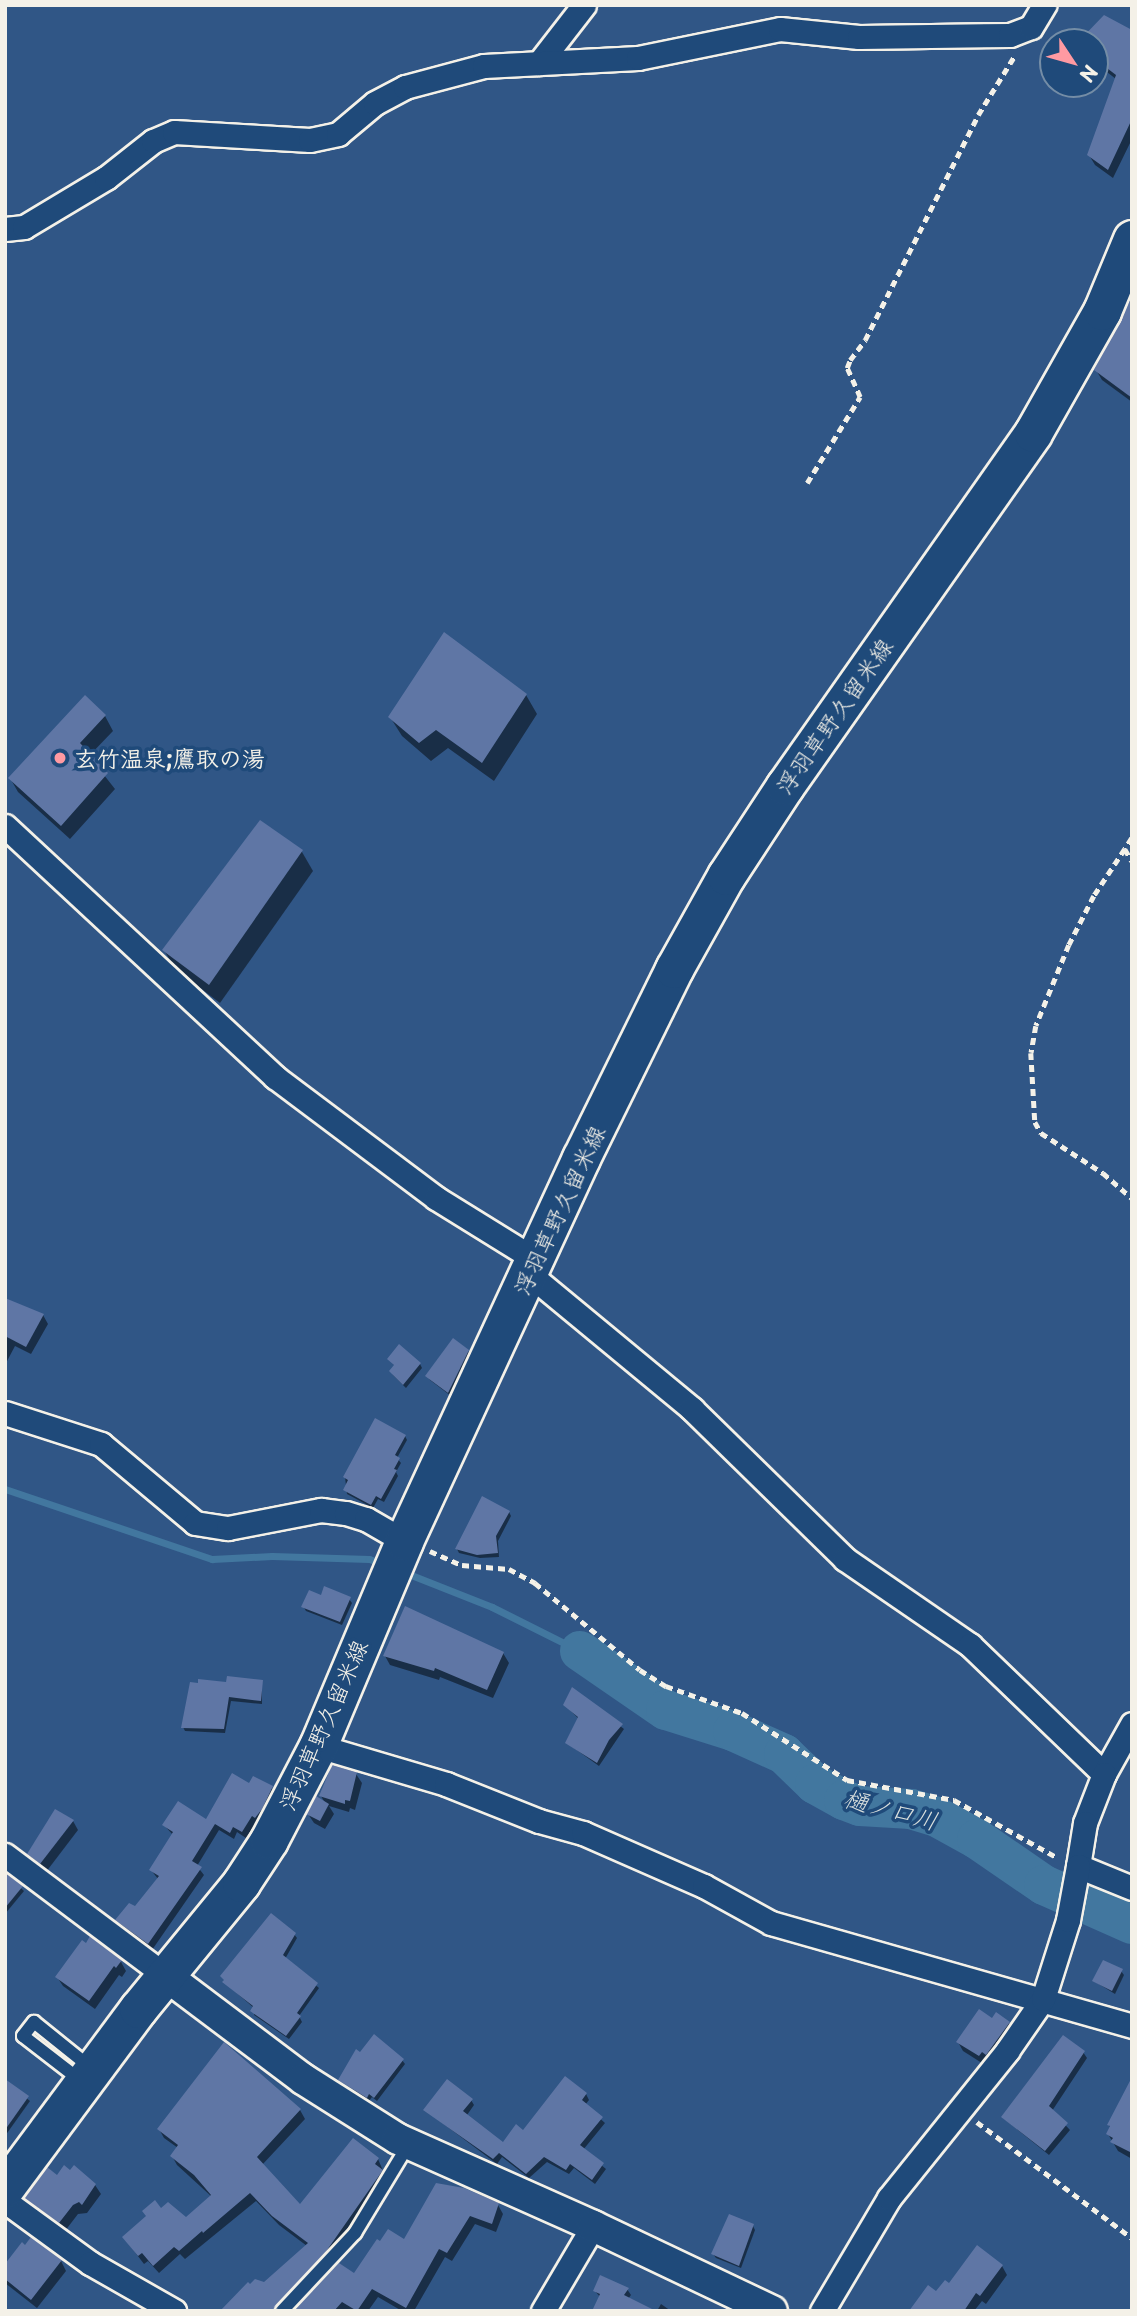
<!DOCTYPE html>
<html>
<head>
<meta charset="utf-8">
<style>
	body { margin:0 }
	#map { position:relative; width:1137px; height:2316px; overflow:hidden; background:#305686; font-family:"Playpen Sans","Klee One",sans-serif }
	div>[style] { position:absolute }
	.shadow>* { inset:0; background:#0007 }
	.stream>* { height:7px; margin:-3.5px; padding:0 3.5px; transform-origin:3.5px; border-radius:3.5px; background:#42779f }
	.river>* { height:40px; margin:-20px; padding:0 20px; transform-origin:20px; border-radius:20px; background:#42779f }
	.building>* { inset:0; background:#5f76a5 }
	.path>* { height:4.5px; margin-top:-2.25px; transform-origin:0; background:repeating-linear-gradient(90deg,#f4f1e8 0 7px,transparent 0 12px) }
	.roads { filter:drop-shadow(2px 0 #f4f1e8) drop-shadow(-2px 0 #f4f1e8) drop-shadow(0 2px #f4f1e8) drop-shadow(0 -2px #f4f1e8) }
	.service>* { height:12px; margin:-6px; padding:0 6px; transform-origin:6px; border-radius:6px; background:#1f4a7a }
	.minor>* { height:23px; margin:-11.5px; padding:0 11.5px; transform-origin:11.5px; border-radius:11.5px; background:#1f4a7a }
	.tertiary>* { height:30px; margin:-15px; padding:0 15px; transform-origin:15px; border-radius:15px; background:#1f4a7a }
	.primary>* { height:37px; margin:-18.5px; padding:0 18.5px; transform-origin:18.5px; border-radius:18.5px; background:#1f4a7a }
	.dots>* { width:19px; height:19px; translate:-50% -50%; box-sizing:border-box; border:4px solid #1f4a7a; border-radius:50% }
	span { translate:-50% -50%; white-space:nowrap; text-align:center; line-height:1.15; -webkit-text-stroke:7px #1f4a7a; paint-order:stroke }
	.street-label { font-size:23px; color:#f4f1e8 }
	.poi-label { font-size:23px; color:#f4f1e8; font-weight:700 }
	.left { translate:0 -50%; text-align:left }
	.water-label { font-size:24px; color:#d9dfdd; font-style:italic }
	.frame { position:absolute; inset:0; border:7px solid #f4f1e8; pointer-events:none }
	.north { position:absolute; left:1039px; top:28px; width:70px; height:70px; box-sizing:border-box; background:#1f4a7a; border:2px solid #748da6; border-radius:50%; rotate:126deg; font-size:19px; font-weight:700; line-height:28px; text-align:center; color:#f4f1e8 }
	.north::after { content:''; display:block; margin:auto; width:24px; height:32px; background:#ff9aa2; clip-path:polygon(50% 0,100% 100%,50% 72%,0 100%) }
</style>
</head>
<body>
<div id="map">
	<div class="shadow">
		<i style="clip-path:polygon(1132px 32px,1132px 139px,1113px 178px,1095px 165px,1089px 155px,1116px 79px,1095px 63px,1095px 42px,1080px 42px)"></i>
		<i style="clip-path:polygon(1132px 301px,1132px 402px,1102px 380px,1096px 370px)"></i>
		<i style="clip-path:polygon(526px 695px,537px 714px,494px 781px,448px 748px,431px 761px,402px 736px,390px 717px)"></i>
		<i style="clip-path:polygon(105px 716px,113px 731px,89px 756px,115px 789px,70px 839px,18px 792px,10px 778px)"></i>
		<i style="clip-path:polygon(261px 822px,302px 852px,313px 871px,220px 1003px,175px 969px,164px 950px)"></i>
		<i style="clip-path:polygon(5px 1300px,43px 1315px,48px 1324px,31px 1354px,15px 1346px,5px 1365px)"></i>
		<i style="clip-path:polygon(468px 1351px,470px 1355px,451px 1396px,430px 1380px,427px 1376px)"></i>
		<i style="clip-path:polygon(389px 1359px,420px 1364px,422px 1368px,406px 1388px,393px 1375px,391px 1371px,395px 1366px)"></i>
		<i style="clip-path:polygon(405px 1436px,407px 1440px,397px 1458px,401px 1463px,396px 1472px,398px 1476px,384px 1502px,378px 1499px,373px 1508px,347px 1494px,345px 1477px)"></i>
		<i style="clip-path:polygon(509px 1512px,511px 1516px,498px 1541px,499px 1557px,480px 1558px,459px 1553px,457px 1549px)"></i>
		<i style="clip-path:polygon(349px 1599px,352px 1603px,342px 1625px,306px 1611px,303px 1606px)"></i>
		<i style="clip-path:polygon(503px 1653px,509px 1663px,493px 1698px,440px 1677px,439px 1680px,390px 1665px,385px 1656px)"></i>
		<i style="clip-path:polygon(262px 1682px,262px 1704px,231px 1701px,225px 1733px,185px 1731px,183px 1727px,227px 1684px)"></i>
		<i style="clip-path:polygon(573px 1690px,624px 1729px,599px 1766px,567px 1743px,579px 1719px,565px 1705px)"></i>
		<i style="clip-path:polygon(356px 1774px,362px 1783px,355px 1810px,350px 1808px,349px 1812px,329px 1806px,334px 1814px,325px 1829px,314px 1823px,308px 1814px,325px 1803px,321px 1796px)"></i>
		<i style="clip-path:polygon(250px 1786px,272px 1788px,276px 1794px,246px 1838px,237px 1832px,234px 1839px,219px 1830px,197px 1866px,204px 1875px,152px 1950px,121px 1927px,118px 1920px,135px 1909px,158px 1879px,151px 1870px,173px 1835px,164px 1825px,206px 1821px)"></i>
		<i style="clip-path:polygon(73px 1821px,78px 1830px,46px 1872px,35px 1864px,29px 1854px)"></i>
		<i style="clip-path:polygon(5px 1873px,24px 1891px,5px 1914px)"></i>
		<i style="clip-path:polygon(294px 1934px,297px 1938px,285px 1959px,319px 1988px,299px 2016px,302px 2022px,289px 2039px,254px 2015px,254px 2008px,224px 1982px)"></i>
		<i style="clip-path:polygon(121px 1962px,126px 1971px,122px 1977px,119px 1975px,95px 2009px,63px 1986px,57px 1977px)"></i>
		<i style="clip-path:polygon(1121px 1971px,1124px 1975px,1115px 1994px,1094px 1981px)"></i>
		<i style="clip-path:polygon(992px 2021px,1009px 2023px,1014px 2032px,985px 2065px,963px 2051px,958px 2042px)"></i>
		<i style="clip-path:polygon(1083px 2052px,1087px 2058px,1052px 2111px,1070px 2130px,1049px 2155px,1003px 2118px)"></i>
		<i style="clip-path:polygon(360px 2054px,402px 2060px,405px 2064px,377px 2101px,372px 2097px,369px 2101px,340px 2080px)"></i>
		<i style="clip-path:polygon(5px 2081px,30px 2101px,5px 2136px)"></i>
		<i style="clip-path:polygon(586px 2094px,589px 2100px,585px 2105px,605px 2123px,583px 2150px,606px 2169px,595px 2184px,574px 2168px,569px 2174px,547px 2162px,529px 2178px,502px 2157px,497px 2164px,425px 2110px,471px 2100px,474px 2105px,467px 2115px,503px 2144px)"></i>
		<i style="clip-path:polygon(1132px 2104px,1132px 2159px,1118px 2151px,1108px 2134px,1111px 2129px,1109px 2125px)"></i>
		<i style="clip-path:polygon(300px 2110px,305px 2119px,262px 2165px,300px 2207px,378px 2159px,387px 2180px,329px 2262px,283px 2311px,267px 2311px,264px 2284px,307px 2246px,279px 2225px,256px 2201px,185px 2259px,180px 2254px,159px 2273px,148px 2261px,144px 2264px,124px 2238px,161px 2210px,186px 2220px,212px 2197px,177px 2165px,172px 2156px,178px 2148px,164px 2138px,159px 2129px)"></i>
		<i style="clip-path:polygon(57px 2178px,95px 2185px,101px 2194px,87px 2213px,78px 2214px,65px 2231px,32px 2207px,26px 2198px)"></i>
		<i style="clip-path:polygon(498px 2205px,503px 2214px,496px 2232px,475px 2224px,452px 2261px,445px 2257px,414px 2311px,402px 2311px,378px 2297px,368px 2311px,297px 2311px,404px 2241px)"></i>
		<i style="clip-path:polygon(753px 2226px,755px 2230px,741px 2268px,716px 2258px,713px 2254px)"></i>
		<i style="clip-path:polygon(61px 2261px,66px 2271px,37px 2308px,5px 2283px,5px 2267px)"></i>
		<i style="clip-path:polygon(1002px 2266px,1007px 2275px,986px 2304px,982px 2301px,974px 2311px,911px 2311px,949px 2285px)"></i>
		<i style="clip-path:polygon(627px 2289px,631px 2295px,628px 2299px,601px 2298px,595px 2291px)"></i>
		<i style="clip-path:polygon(661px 2304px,671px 2311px,657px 2311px)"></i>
	</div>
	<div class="stream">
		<i style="left:5px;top:1489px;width:219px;rotate:18.7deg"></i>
		<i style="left:212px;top:1559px;width:60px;rotate:-2.9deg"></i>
		<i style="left:272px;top:1556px;width:97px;rotate:1.8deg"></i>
		<i style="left:369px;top:1559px;width:16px;rotate:18deg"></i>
		<i style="left:401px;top:1571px;width:98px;rotate:21.6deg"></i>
		<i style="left:492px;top:1607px;width:98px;rotate:26.6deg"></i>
	</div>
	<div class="river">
		<i style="left:580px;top:1651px;width:104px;rotate:34.5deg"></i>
		<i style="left:666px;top:1710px;width:70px;rotate:17.4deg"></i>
		<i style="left:733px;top:1731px;width:56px;rotate:24.3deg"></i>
		<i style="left:784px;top:1754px;width:43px;rotate:44.1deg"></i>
		<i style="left:815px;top:1784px;width:33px;rotate:29deg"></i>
		<i style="left:844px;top:1800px;width:17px;rotate:21deg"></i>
		<i style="left:860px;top:1806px;width:51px;rotate:3.4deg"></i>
		<i style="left:911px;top:1809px;width:27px;rotate:17deg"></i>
		<i style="left:937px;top:1817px;width:46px;rotate:28.8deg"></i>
		<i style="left:977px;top:1839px;width:81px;rotate:34.5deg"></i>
		<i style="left:1044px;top:1885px;width:96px;rotate:23.9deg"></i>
	</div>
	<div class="building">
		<i style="clip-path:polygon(1104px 15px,1132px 30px,1132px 119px,1108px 170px,1087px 155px,1116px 75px,1095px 59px,1095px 42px,1078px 42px)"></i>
		<i style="clip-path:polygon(1132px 297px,1132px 398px,1094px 370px)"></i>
		<i style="clip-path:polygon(444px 632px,527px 694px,482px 763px,436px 730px,419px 743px,388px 717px)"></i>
		<i style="clip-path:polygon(85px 695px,106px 715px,80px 743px,108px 773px,61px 826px,8px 778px)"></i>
		<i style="clip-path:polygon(260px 820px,303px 850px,209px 985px,162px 950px)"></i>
		<i style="clip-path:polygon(5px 1298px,44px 1314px,26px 1347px,5px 1336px)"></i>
		<i style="clip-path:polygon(453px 1338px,469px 1350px,448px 1393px,425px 1376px)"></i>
		<i style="clip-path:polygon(399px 1344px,421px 1363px,403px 1385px,389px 1371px,394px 1365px,387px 1359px)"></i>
		<i style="clip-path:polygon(375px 1418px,406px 1435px,395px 1455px,400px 1458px,394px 1469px,397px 1470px,381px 1499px,376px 1496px,371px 1505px,343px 1490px,348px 1480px,343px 1477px)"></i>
		<i style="clip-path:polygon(482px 1496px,510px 1511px,496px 1536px,498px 1553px,477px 1555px,455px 1549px)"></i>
		<i style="clip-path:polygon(324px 1586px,351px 1597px,340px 1622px,301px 1607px,309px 1590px,321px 1595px)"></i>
		<i style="clip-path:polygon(405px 1606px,504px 1652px,487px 1690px,435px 1668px,434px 1671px,383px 1656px)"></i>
		<i style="clip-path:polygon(227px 1676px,263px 1680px,261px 1701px,229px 1697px,224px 1729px,181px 1728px,190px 1682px,198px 1683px,198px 1679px,226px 1682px)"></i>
		<i style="clip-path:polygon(572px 1687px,623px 1724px,609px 1740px,597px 1763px,565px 1743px,578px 1717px,563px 1705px)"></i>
		<i style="clip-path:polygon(332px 1765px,357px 1772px,350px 1801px,345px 1800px,345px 1804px,319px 1796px)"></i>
		<i style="clip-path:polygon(232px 1773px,249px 1783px,253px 1776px,273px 1786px,262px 1809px,255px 1818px,252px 1816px,242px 1832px,233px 1827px,230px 1833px,215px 1824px,192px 1861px,202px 1867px,148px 1944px,115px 1920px,129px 1903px,135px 1906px,159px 1876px,149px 1870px,173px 1832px,162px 1825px,178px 1801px,206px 1819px)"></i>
		<i style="clip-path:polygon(316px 1796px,329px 1804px,320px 1821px,306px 1814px)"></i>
		<i style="clip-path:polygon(55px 1809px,74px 1820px,40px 1864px,27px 1854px)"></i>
		<i style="clip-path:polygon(5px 1873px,23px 1886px,5px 1908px)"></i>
		<i style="clip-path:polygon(271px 1913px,296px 1933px,283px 1955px,318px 1983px,297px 2013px,301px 2016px,286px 2036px,250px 2011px,253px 2006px,222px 1982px,224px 1980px,220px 1976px)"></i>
		<i style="clip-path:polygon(90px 1936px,122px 1960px,116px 1968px,114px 1966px,89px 2001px,55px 1977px,82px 1940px,86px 1943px)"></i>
		<i style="clip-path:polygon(1103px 1960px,1123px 1969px,1112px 1991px,1092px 1981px)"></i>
		<i style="clip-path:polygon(979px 2009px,992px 2018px,996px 2012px,1010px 2022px,986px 2055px,982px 2052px,979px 2056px,956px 2042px)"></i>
		<i style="clip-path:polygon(374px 2034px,404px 2059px,374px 2098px,369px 2094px,367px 2098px,338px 2080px,356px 2049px,360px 2052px)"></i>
		<i style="clip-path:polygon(1063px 2035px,1085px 2051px,1049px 2106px,1068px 2123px,1045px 2151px,1001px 2117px)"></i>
		<i style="clip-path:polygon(224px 2042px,301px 2109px,257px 2157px,300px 2204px,353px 2138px,379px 2158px,375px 2164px,383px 2170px,325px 2253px,273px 2311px,220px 2311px,248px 2282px,250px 2284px,255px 2279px,264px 2282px,308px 2243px,272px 2216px,250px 2193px,203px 2233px,202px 2231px,179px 2251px,174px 2247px,153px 2266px,142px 2253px,138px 2256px,122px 2237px,146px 2216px,142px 2211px,155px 2200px,161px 2208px,168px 2202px,186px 2217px,211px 2195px,194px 2175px,170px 2156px,178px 2145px,157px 2129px)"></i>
		<i style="clip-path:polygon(565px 2076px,587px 2093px,582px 2100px,603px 2117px,580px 2145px,604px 2163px,592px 2180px,570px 2164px,566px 2170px,544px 2157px,526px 2174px,499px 2153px,493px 2159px,423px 2110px,447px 2079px,473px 2099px,463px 2111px,503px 2142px,516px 2124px,523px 2130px)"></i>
		<i style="clip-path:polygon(1132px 2077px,1132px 2153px,1110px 2142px,1113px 2138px,1106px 2134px,1110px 2126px,1107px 2125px)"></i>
		<i style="clip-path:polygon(5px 2079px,29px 2096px,5px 2130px)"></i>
		<i style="clip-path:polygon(64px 2165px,70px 2170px,74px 2165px,96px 2184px,82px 2205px,79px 2202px,73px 2205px,59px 2223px,24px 2198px,47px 2167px,57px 2175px)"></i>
		<i style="clip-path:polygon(436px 2183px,464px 2188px,499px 2203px,492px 2224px,470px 2216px,447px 2253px,439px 2249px,406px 2308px,372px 2289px,357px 2311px,342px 2302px,334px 2311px,294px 2311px,339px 2263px,354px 2273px,377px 2239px,380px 2241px,388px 2229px,404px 2239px)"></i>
		<i style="clip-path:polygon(729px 2214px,754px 2224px,739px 2266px,711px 2254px)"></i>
		<i style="clip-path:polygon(31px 2237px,62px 2260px,31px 2300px,5px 2279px,5px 2264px,22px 2242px,25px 2245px)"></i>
		<i style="clip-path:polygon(977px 2245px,1003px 2265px,980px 2296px,976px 2293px,964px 2311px,909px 2311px,928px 2285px,936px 2291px,945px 2280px,949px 2283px)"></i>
		<i style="clip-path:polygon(600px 2275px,629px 2288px,624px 2295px,656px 2311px,592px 2311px,600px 2294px,593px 2291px)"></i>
	</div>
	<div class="path">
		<i style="left:807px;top:483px;width:101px;rotate:-58.4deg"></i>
		<i style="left:860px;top:397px;width:32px;rotate:-114deg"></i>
		<i style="left:847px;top:368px;width:9px;rotate:-69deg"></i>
		<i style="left:850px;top:360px;width:25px;rotate:-53deg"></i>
		<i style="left:865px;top:340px;width:252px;rotate:-63.3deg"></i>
		<i style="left:978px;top:115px;width:70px;rotate:-58.3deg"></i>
		<i style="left:1132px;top:838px;width:13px;rotate:122deg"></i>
		<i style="left:1125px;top:849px;width:14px;rotate:60deg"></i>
		<i style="left:1125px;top:849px;width:56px;rotate:123.4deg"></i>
		<i style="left:1094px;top:896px;width:55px;rotate:117deg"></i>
		<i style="left:1069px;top:945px;width:87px;rotate:112.2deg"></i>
		<i style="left:1036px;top:1026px;width:27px;rotate:100deg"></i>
		<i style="left:1031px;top:1053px;width:69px;rotate:86.7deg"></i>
		<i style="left:1035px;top:1122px;width:13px;rotate:61deg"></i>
		<i style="left:1041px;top:1133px;width:74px;rotate:32.8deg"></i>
		<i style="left:1103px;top:1173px;width:38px;rotate:41deg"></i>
		<i style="left:430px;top:1551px;width:35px;rotate:24deg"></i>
		<i style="left:462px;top:1565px;width:47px;rotate:4.9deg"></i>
		<i style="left:509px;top:1569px;width:30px;rotate:28deg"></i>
		<i style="left:535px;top:1583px;width:136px;rotate:39.6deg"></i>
		<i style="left:640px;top:1670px;width:31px;rotate:32deg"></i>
		<i style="left:666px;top:1686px;width:81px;rotate:19.6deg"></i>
		<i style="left:742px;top:1713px;width:125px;rotate:32.5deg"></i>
		<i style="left:847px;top:1780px;width:109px;rotate:10.6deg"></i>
		<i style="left:954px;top:1800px;width:119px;rotate:29.1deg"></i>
		<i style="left:977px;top:2122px;width:194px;rotate:36.8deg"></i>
	</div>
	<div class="roads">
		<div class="service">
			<i style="left:80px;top:2080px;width:72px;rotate:-142.3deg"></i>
			<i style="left:23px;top:2036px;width:18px;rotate:-52deg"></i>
			<i style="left:34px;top:2022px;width:72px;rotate:38.8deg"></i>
			<i style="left:282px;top:2311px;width:107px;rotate:-46.9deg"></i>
			<i style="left:355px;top:2233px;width:104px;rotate:-58.8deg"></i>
		</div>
		<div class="minor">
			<i style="left:539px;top:63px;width:73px;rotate:-52.2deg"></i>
			<i style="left:5px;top:229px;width:19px;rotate:-6deg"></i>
			<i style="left:24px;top:227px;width:96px;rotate:-30.9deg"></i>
			<i style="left:106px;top:178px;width:60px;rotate:-38.2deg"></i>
			<i style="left:153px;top:141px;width:23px;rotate:-23deg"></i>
			<i style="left:174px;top:132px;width:136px;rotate:3.4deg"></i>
			<i style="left:310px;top:140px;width:29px;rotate:-12deg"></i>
			<i style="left:338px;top:134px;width:48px;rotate:-40deg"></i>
			<i style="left:375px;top:103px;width:34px;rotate:-28deg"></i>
			<i style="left:405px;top:87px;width:82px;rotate:-14.9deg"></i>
			<i style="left:484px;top:66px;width:154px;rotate:-3deg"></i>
			<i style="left:638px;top:58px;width:145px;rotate:-11.5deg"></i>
			<i style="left:780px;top:29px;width:79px;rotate:5.8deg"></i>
			<i style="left:859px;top:37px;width:151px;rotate:-0.8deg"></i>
			<i style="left:1010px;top:35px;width:22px;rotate:-21deg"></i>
			<i style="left:1031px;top:27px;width:26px;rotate:-59deg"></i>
			<i style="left:5px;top:826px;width:369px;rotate:42.9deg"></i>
			<i style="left:275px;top:1077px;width:201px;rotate:36.9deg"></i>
			<i style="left:436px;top:1198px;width:118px;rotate:31.8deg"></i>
			<i style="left:529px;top:1274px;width:212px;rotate:39.6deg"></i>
			<i style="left:692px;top:1409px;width:214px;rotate:44.4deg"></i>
			<i style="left:845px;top:1559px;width:152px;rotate:34.5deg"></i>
			<i style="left:970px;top:1645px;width:186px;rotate:43.9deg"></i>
			<i style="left:5px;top:1413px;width:101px;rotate:17.9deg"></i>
			<i style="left:101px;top:1444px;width:123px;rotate:40deg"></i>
			<i style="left:195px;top:1523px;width:33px;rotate:9deg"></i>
			<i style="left:228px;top:1528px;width:95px;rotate:-11deg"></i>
			<i style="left:321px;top:1510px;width:25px;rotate:7deg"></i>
			<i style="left:346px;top:1513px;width:21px;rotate:17deg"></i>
			<i style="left:366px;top:1519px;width:44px;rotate:30.1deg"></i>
			<i style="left:1132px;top:1724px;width:57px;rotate:119.2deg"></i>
			<i style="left:1104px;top:1774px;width:53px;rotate:111.2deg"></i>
			<i style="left:1085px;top:1823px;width:44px;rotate:99.2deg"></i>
			<i style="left:1078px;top:1866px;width:58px;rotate:22.2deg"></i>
			<i style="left:318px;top:1746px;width:134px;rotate:16.5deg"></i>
			<i style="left:446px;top:1784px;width:100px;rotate:21.7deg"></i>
			<i style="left:539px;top:1821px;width:46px;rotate:15.3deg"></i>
			<i style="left:583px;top:1833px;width:132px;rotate:23.7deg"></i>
			<i style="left:704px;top:1886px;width:77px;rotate:28.9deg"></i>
			<i style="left:771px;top:1923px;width:375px;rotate:15.9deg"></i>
			<i style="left:5px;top:1855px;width:200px;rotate:36.9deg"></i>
			<i style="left:5px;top:2201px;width:105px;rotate:36.1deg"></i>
			<i style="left:90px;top:2263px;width:97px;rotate:29.7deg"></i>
			<i style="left:543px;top:2311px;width:99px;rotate:-59.5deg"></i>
			<i style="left:822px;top:2311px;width:131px;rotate:-59.3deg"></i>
			<i style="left:889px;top:2198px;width:189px;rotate:-51.2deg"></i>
			<i style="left:1007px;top:2051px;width:63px;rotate:-55.3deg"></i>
			<i style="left:1043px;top:1999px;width:83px;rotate:-72.4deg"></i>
			<i style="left:1068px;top:1920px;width:55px;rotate:-79.5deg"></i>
		</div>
		<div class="tertiary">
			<i style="left:165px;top:1975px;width:173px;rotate:37deg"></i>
			<i style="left:303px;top:2079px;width:112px;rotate:32.3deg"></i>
			<i style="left:398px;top:2139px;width:214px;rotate:24deg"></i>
			<i style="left:593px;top:2226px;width:198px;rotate:25.4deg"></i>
		</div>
		<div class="primary">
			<i style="left:5px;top:2188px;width:223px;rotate:-53.4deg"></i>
			<i style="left:138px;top:2009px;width:163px;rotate:-50.7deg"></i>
			<i style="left:241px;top:1883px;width:51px;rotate:-56.9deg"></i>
			<i style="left:269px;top:1840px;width:106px;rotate:-62.5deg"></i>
			<i style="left:318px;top:1746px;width:222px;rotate:-67.2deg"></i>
			<i style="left:404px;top:1541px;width:422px;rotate:-65.2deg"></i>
			<i style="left:581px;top:1158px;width:211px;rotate:-63.8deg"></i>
			<i style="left:674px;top:969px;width:107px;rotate:-60.8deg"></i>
			<i style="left:726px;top:876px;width:108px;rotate:-56.8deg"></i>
			<i style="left:785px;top:786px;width:431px;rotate:-54.9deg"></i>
			<i style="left:1033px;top:433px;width:140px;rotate:-60.5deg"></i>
			<i style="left:1102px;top:311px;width:78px;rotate:-67.4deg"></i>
		</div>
	</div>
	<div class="dots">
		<i style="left:60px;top:758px;background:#ff9aa2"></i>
	</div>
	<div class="street-label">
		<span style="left:834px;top:716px;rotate:-55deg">浮羽草野久留米線</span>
		<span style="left:559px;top:1210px;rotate:-65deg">浮羽草野久留米線</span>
		<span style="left:323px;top:1725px;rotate:-66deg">浮羽草野久留米線</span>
	</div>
	<div class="poi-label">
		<span class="left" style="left:74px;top:758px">玄竹温泉;鷹取の湯</span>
	</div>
	<div class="water-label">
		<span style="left:891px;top:1809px;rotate:15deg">樋ノ口川</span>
	</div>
	<div class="frame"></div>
	<div class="north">N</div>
</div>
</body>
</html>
